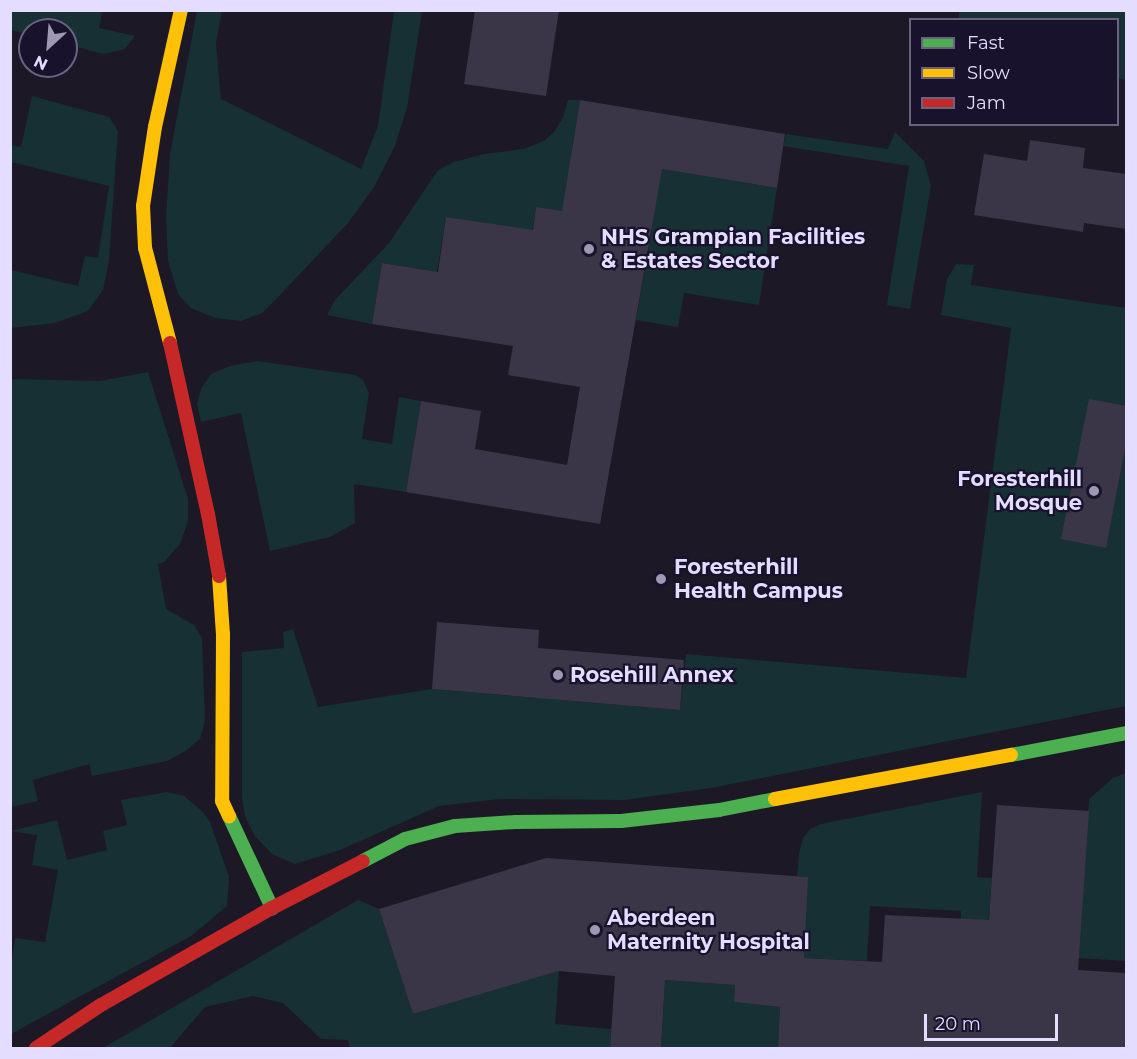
<!DOCTYPE html>
<html>
<head>
<meta charset="utf-8">
<style>
	body { margin:0 }
	#map { position:relative; width:1137px; height:1059px; overflow:hidden; background:#1c1826; font-family:Montserrat,sans-serif }
	div>[style] { position:absolute }
	.green>* { inset:0; background:#163034 }
	.building>* { inset:0; background:#3b3647 }
	.fast>* { height:14px; margin:-7px; padding:0 7px; transform-origin:7px; border-radius:7px; background:#4caf50 }
	.slow>* { height:14px; margin:-7px; padding:0 7px; transform-origin:7px; border-radius:7px; background:#ffc107 }
	.jam>* { height:14px; margin:-7px; padding:0 7px; transform-origin:7px; border-radius:7px; background:#c62828 }
	.dots>* { width:16px; height:16px; translate:-50% -50%; box-sizing:border-box; border:3px solid #19122c; border-radius:50% }
	span { translate:-50% -50%; white-space:nowrap; text-align:center; line-height:1.15; -webkit-text-stroke:4.5px #19122c; paint-order:stroke }
	.poi-label { font-size:21px; color:#e4ddff; font-weight:700 }
	.left { translate:0 -50%; text-align:left }
	.right { translate:-100% -50%; text-align:right }
	.frame { position:absolute; inset:0; border:12px solid #e4ddff; pointer-events:none }
	.legend { position:absolute; left:909px; top:18px; width:210px; height:108px; box-sizing:border-box; background:#19122c; border:2px solid #6a6380; margin:0; padding:8px 10px; list-style:none; font-size:18px; color:#e4ddff }
	.legend li { display:flex; align-items:center; gap:12px; height:30px }
	.legend b { width:30px; border:2px solid #6a6380 }
	.north { position:absolute; left:18px; top:18px; width:60px; height:60px; box-sizing:border-box; background:#19122c; border:2px solid #6a6380; border-radius:50%; rotate:206deg; font-size:16px; font-weight:700; line-height:24px; text-align:center; color:#e4ddff }
	.north::after { content:''; display:block; margin:auto; width:21px; height:27px; background:#9e98b3; clip-path:polygon(50% 0,100% 100%,50% 72%,0 100%) }
	.scale { position:absolute; left:924px; top:1014px; width:134px; height:27px; box-sizing:border-box; border:3px solid #e4ddff; border-top:0; padding-left:8px; font-size:18px; line-height:21px; white-space:nowrap; color:#e4ddff; -webkit-text-stroke:4px #19122c; paint-order:stroke }
</style>
</head>
<body>
<div id="map">
	<div class="green">
		<i style="clip-path:polygon(960px 10px,1126px 11px,1126px 80px,1118px 78px,1118px 20px,958px 19px)"></i>
		<i style="clip-path:polygon(10px 11px,102px 11px,99px 28px,135px 36px,125px 49px,103px 54px,66px 44px,66px 30px,30px 30px,30px 35px,11px 30px)"></i>
		<i style="clip-path:polygon(197px 11px,222px 11px,216px 43px,221px 99px,361px 169px,378px 126px,394px 11px,422px 11px,407px 108px,394px 148px,374px 187px,348px 223px,280px 295px,262px 313px,241px 321px,215px 318px,191px 308px,178px 294px,168px 261px,166px 216px,170px 154px)"></i>
		<i style="clip-path:polygon(32px 96px,109px 117px,118px 131px,109px 261px,103px 290px,88px 311px,55px 323px,11px 328px,11px 270px,78px 286px,85px 256px,98px 258px,109px 186px,11px 162px,11px 145px,21px 147px)"></i>
		<i style="clip-path:polygon(568px 100px,580px 100px,571px 154px,582px 215px,536px 207px,523px 289px,476px 282px,485px 223px,446px 217px,437px 272px,382px 263px,372px 324px,327px 315px,335px 300px,389px 243px,438px 170px,454px 162px,484px 154px,523px 149px,544px 141px,555px 131px,563px 117px)"></i>
		<i style="clip-path:polygon(895px 132px,924px 161px,931px 186px,910px 309px,887px 305px,909px 166px,783px 146px,786px 134px,888px 149px)"></i>
		<i style="clip-path:polygon(614px 161px,777px 188px,759px 305px,684px 293px,678px 327px,636px 320px,652px 228px,605px 220px)"></i>
		<i style="clip-path:polygon(956px 264px,974px 265px,971px 285px,1126px 308px,1126px 706px,711px 788px,624px 800px,500px 799px,439px 806px,340px 850px,295px 864px,272px 854px,254px 835px,245px 816px,242px 797px,242px 652px,284px 648px,283px 632px,293px 629px,318px 707px,432px 689px,536px 698px,537px 690px,550px 699px,680px 710px,686px 654px,966px 678px,1011px 328px,941px 315px,947px 279px)"></i>
		<i style="clip-path:polygon(257px 361px,355px 375px,363px 380px,369px 393px,362px 439px,392px 444px,399px 397px,421px 401px,406px 492px,354px 484px,355px 523px,330px 537px,270px 551px,241px 413px,201px 422px,197px 404px,201px 389px,211px 374px,230px 366px)"></i>
		<i style="clip-path:polygon(148px 372px,188px 499px,188px 521px,180px 544px,164px 562px,158px 564px,166px 609px,194px 625px,202px 638px,205px 720px,200px 739px,184px 752px,167px 761px,92px 776px,89px 764px,33px 780px,38px 801px,11px 807px,11px 379px,100px 381px)"></i>
		<i style="clip-path:polygon(1126px 773px,1126px 961px,1078px 958px,1089px 799px,1113px 778px)"></i>
		<i style="clip-path:polygon(167px 792px,184px 796px,203px 812px,210px 822px,229px 877px,227px 906px,191px 936px,11px 1034px,11px 964px,15px 938px,45px 942px,58px 870px,32px 865px,37px 835px,10px 831px,57px 820px,67px 860px,107px 850px,103px 831px,127px 825px,121px 800px)"></i>
		<i style="clip-path:polygon(982px 792px,977px 877px,992px 878px,987px 942px,959px 966px,961px 911px,870px 906px,867px 961px,804px 958px,807px 877px,797px 876px,799px 854px,803px 838px,810px 829px,821px 824px)"></i>
		<i style="clip-path:polygon(358px 900px,379px 909px,413px 1014px,559px 971px,555px 1024px,611px 1029px,610px 1048px,350px 1048px,348px 1040px,321px 1039px,283px 1003px,253px 996px,205px 1007px,170px 1048px,103px 1048px)"></i>
		<i style="clip-path:polygon(665px 980px,735px 985px,734px 1002px,780px 1007px,778px 1048px,661px 1048px)"></i>
	</div>
	<div class="building">
		<i style="clip-path:polygon(475px 10px,559px 10px,546px 96px,464px 84px)"></i>
		<i style="clip-path:polygon(580px 100px,785px 134px,777px 188px,662px 169px,600px 524px,406px 492px,421px 401px,481px 411px,475px 449px,567px 465px,580px 387px,508px 375px,513px 346px,372px 324px,382px 263px,438px 272px,446px 217px,533px 230px,536px 207px,562px 211px)"></i>
		<i style="clip-path:polygon(1030px 140px,1085px 148px,1083px 168px,1126px 174px,1126px 229px,1084px 223px,1083px 232px,974px 215px,984px 154px,1027px 161px)"></i>
		<i style="clip-path:polygon(1089px 399px,1126px 406px,1126px 443px,1106px 548px,1061px 539px)"></i>
		<i style="clip-path:polygon(437px 622px,539px 630px,538px 648px,684px 660px,680px 710px,432px 689px)"></i>
		<i style="clip-path:polygon(997px 805px,1089px 811px,1078px 970px,1126px 973px,1126px 1048px,778px 1048px,780px 1007px,734px 1002px,735px 985px,665px 980px,661px 1048px,610px 1048px,615px 976px,559px 971px,413px 1014px,379px 909px,546px 858px,808px 877px,804px 958px,882px 962px,885px 915px,989px 920px)"></i>
	</div>
	<div class="fast">
		<i style="left:1011px;top:755px;width:117px;rotate:-10.8deg"></i>
		<i style="left:229px;top:816px;width:102px;rotate:64.9deg"></i>
		<i style="left:363px;top:861px;width:47px;rotate:-27.6deg"></i>
		<i style="left:405px;top:839px;width:52px;rotate:-14.6deg"></i>
		<i style="left:455px;top:826px;width:61px;rotate:-3.8deg"></i>
		<i style="left:516px;top:822px;width:105px;rotate:-0.5deg"></i>
		<i style="left:621px;top:821px;width:99px;rotate:-6.4deg"></i>
		<i style="left:719px;top:810px;width:57px;rotate:-11.1deg"></i>
	</div>
	<div class="slow">
		<i style="left:170px;top:343px;width:98px;rotate:-104.7deg"></i>
		<i style="left:145px;top:248px;width:42px;rotate:-92.7deg"></i>
		<i style="left:143px;top:206px;width:80px;rotate:-81.4deg"></i>
		<i style="left:155px;top:127px;width:120px;rotate:-77.5deg"></i>
		<i style="left:219px;top:576px;width:58px;rotate:86.1deg"></i>
		<i style="left:223px;top:634px;width:167px;rotate:90.3deg"></i>
		<i style="left:222px;top:801px;width:17px;rotate:65deg"></i>
		<i style="left:775px;top:799px;width:240px;rotate:-10.6deg"></i>
	</div>
	<div class="jam">
		<i style="left:170px;top:343px;width:175px;rotate:77.5deg"></i>
		<i style="left:208px;top:514px;width:63px;rotate:79.9deg"></i>
		<i style="left:36px;top:1048px;width:78px;rotate:-33.5deg"></i>
		<i style="left:101px;top:1005px;width:197px;rotate:-29.6deg"></i>
		<i style="left:272px;top:908px;width:102px;rotate:-27.3deg"></i>
	</div>
	<div class="dots">
		<i style="left:589px;top:249px;background:#9e98b3"></i>
		<i style="left:1094px;top:491px;background:#9e98b3"></i>
		<i style="left:661px;top:579px;background:#9e98b3"></i>
		<i style="left:558px;top:675px;background:#9e98b3"></i>
		<i style="left:595px;top:930px;background:#9e98b3"></i>
	</div>
	<div class="poi-label">
		<span class="left" style="left:601px;top:249px">NHS Grampian Facilities<br>&amp; Estates Sector</span>
		<span class="right" style="left:1082px;top:491px">Foresterhill<br>Mosque</span>
		<span class="left" style="left:674px;top:579px">Foresterhill<br>Health Campus</span>
		<span class="left" style="left:570px;top:675px">Rosehill Annex</span>
		<span class="left" style="left:607px;top:930px">Aberdeen<br>Maternity Hospital</span>
	</div>
	<div class="frame"></div>
	<ul class="legend">
	<li><b style="height:8px;background:#4caf50"></b>Fast</li>
	<li><b style="height:8px;background:#ffc107"></b>Slow</li>
	<li><b style="height:8px;background:#c62828"></b>Jam</li>
	</ul>
	<div class="north">N</div>
	<div class="scale">20 m</div>
</div>
</body>
</html>
